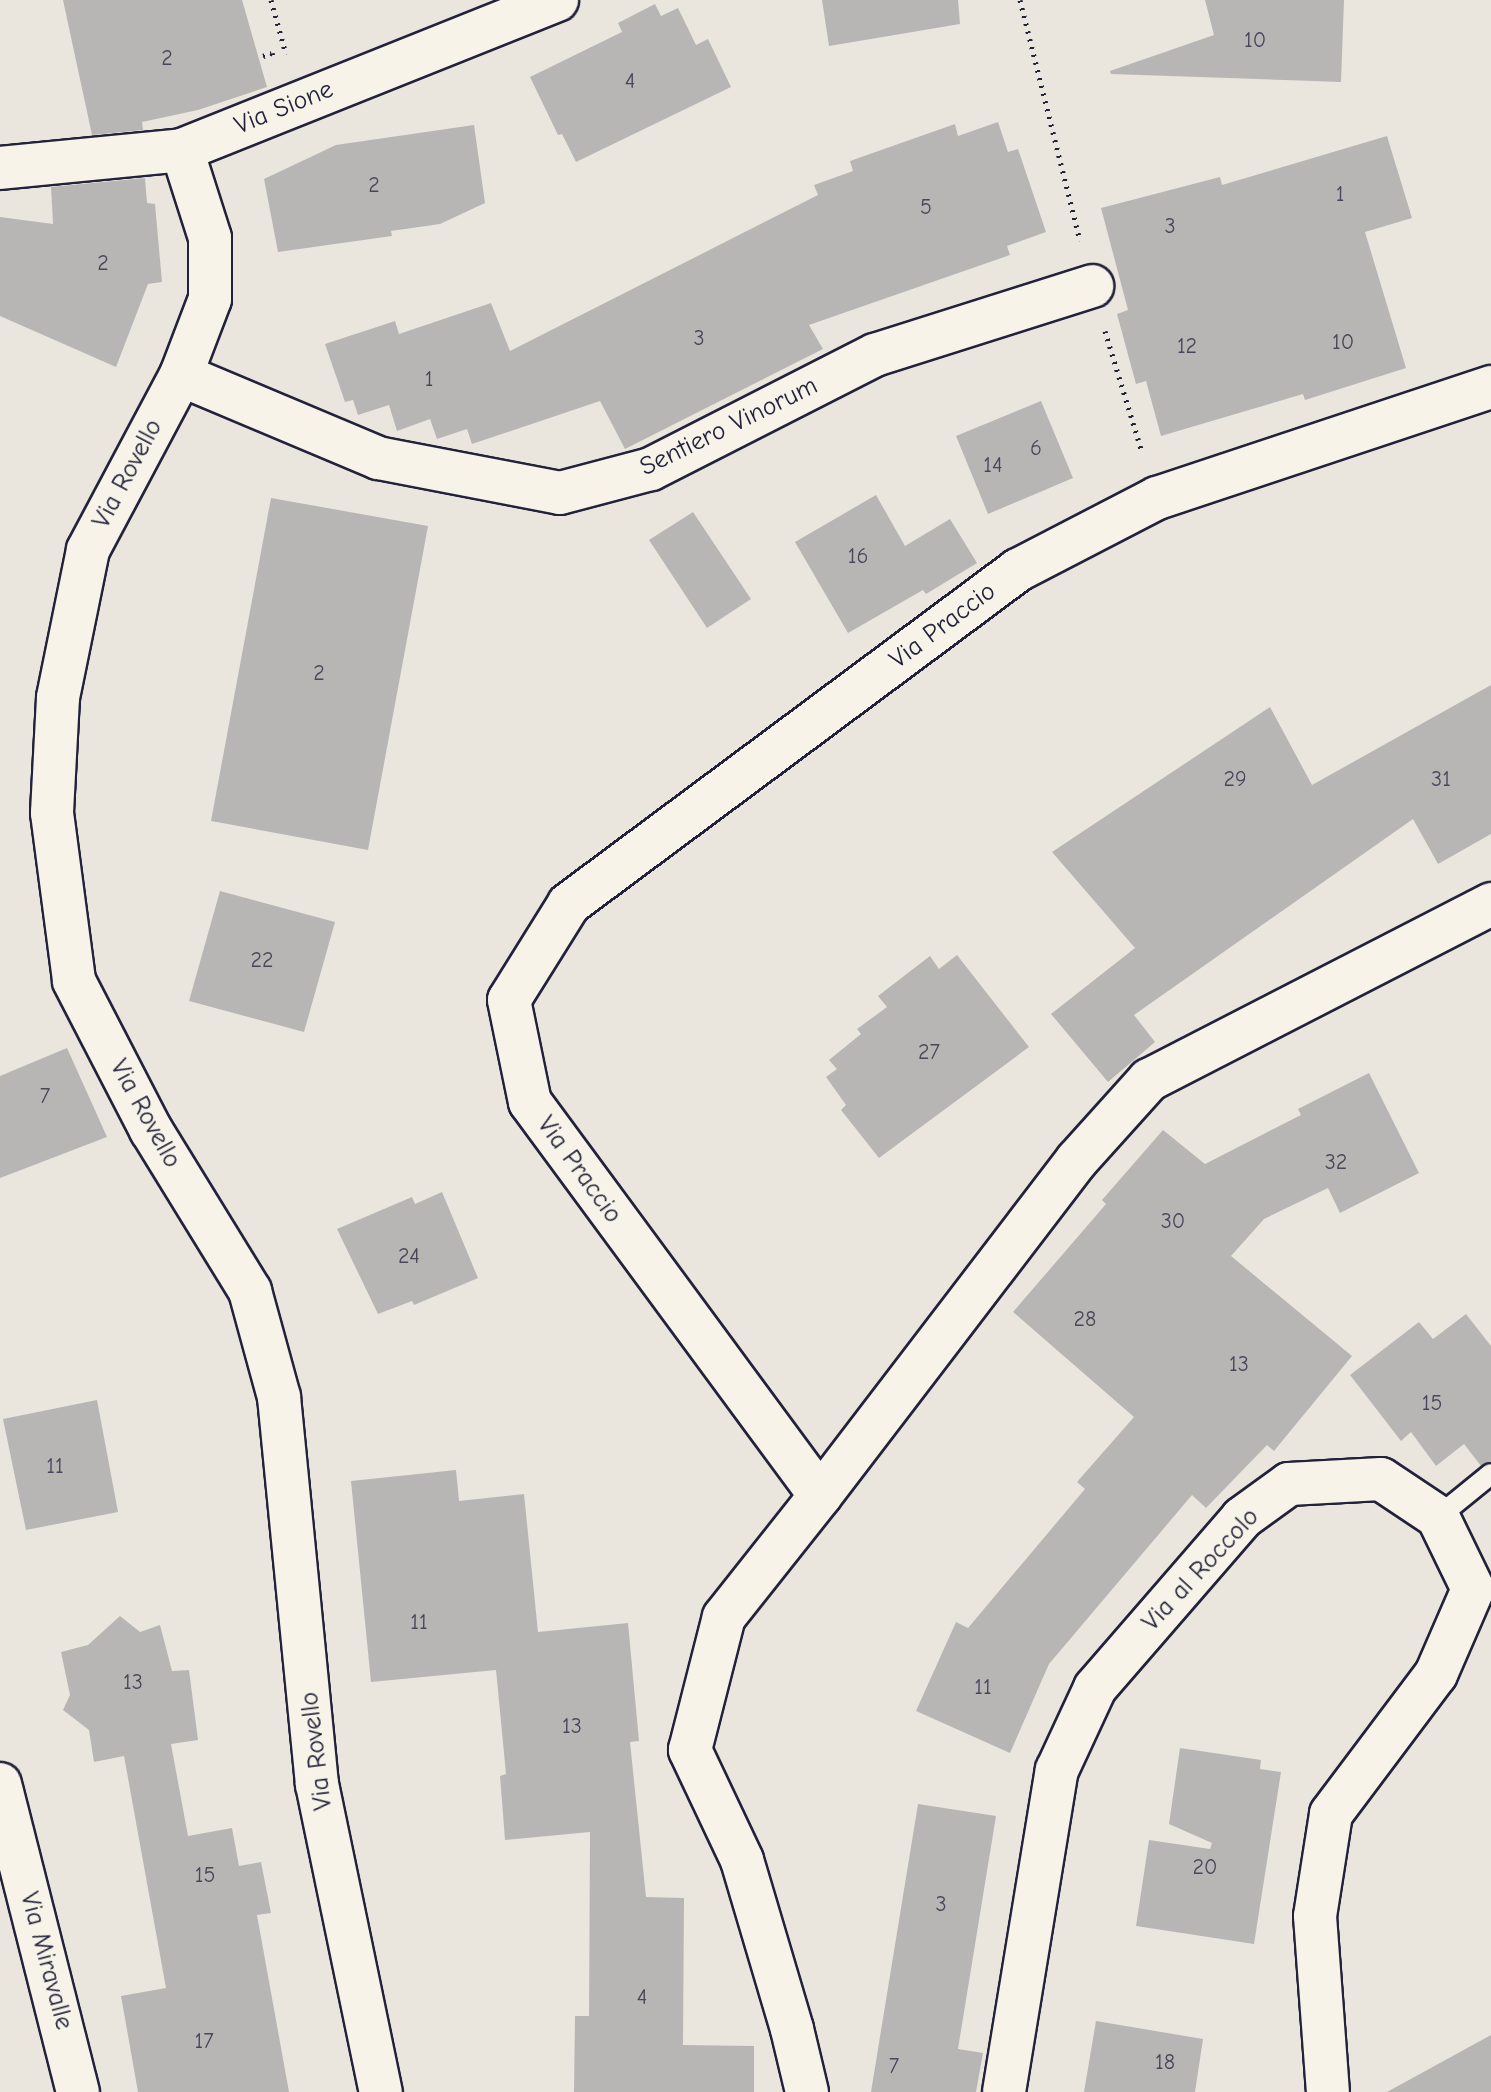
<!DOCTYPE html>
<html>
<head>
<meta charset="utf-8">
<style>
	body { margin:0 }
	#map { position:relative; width:1491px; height:2092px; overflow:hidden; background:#eae6de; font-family:"Comic Neue",sans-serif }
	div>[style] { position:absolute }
	.building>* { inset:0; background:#b8b6b5 }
	.path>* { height:5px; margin-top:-2.5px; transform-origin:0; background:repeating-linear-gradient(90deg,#22223b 0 2px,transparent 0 8px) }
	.roads { filter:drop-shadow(2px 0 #22223b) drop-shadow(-2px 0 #22223b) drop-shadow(0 2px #22223b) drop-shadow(0 -2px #22223b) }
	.lane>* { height:20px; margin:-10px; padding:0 10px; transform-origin:10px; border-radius:10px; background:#f7f3e8 }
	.street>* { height:42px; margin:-21px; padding:0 21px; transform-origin:21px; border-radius:21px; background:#f7f3e8 }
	span { translate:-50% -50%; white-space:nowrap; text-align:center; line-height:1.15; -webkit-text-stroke:8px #f7f3e8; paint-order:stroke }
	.number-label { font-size:22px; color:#48475a }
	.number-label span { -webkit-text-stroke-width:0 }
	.street-label { font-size:26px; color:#22223b }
</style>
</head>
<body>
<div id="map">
	<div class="building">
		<i style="clip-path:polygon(63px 0,242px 0,267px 87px,198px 110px,142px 122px,143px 130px,92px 135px)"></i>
		<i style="clip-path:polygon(822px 0,958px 0,960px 24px,829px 46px)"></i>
		<i style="clip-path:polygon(1205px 0,1344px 0,1341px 82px,1111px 74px,1110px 71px,1214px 35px)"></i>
		<i style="clip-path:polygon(655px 4px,661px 16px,678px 8px,696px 45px,708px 39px,731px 87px,576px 162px,562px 134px,558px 135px,530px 77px,622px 32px,618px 23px)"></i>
		<i style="clip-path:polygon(998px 122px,1008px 152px,1018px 149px,1046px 232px,1007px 246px,1010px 255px,809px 325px,823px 349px,625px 449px,600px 401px,472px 444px,467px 429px,437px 439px,430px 419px,397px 431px,389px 405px,358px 415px,353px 400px,345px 402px,325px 344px,395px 321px,399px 334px,491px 303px,510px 351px,818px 195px,814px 185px,853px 171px,850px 161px,955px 124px,958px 136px)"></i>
		<i style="clip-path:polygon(474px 125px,485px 203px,440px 224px,391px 231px,392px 236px,278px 252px,264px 179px,336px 145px)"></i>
		<i style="clip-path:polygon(1387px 136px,1412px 218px,1365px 232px,1406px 368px,1305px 400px,1303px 394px,1161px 436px,1146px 381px,1136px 384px,1117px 314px,1128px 310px,1101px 208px,1220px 177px,1222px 185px)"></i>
		<i style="clip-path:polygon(145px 178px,147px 203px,155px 204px,162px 282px,148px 284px,116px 367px,0 316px,0 217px,53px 224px,51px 187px)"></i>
		<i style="clip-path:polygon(1041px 401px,1073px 478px,988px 514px,956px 436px)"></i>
		<i style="clip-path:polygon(876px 495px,905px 546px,950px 519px,977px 563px,926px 594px,923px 590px,848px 633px,795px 542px)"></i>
		<i style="clip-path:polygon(271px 498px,428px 526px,368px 850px,211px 821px)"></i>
		<i style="clip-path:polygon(693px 512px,751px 599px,707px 628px,649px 540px)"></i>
		<i style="clip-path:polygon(1491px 685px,1491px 834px,1438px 864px,1413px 819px,1134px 1015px,1155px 1042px,1108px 1082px,1051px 1014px,1135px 948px,1052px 852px,1270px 707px,1312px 785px)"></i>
		<i style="clip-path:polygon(220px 891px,335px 922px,304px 1032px,189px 1001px)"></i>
		<i style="clip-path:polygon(957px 955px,1029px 1047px,879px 1158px,841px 1110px,846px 1105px,826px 1077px,837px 1069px,829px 1060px,861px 1034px,857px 1029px,887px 1007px,878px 996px,930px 956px,939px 969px)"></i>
		<i style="clip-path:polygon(67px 1048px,107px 1137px,0 1178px,0 1076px)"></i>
		<i style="clip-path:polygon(1369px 1073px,1419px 1173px,1340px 1213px,1328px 1188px,1264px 1219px,1231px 1256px,1352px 1356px,1274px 1451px,1267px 1445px,1206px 1508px,1192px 1495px,1049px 1664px,1010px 1753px,916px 1711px,956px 1622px,968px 1628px,1085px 1489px,1077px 1482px,1134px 1417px,1013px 1312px,1106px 1204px,1102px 1200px,1163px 1130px,1205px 1164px,1301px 1115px,1298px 1109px)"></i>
		<i style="clip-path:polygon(442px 1192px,478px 1278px,414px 1305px,412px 1301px,378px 1314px,337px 1229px,412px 1197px,415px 1204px)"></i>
		<i style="clip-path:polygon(1466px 1314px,1491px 1346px,1491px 1461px,1481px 1466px,1464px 1444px,1436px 1466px,1411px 1432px,1401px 1441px,1350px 1375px,1419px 1322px,1433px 1339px)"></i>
		<i style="clip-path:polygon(97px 1400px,118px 1512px,26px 1530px,3px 1419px)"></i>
		<i style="clip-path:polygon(456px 1470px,459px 1501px,524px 1494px,538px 1632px,628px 1623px,639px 1741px,630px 1742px,646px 1897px,684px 1898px,683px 2045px,754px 2046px,754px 2092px,574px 2092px,575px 2016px,589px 2016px,590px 1832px,505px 1840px,500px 1776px,506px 1774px,496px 1670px,371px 1682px,351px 1481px)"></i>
		<i style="clip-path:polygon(120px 1616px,140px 1632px,160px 1625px,172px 1671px,189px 1670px,198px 1740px,171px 1744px,188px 1836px,232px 1828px,239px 1866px,261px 1862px,271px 1913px,257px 1915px,289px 2092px,138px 2092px,121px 1996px,166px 1988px,124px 1756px,94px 1762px,89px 1730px,63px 1710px,70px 1695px,61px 1652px,88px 1645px)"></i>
		<i style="clip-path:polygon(1180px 1748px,1261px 1760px,1260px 1769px,1281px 1772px,1254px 1944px,1136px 1926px,1149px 1840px,1210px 1849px,1212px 1843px,1169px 1824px)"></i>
		<i style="clip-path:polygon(918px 1804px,996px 1816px,958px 2049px,983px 2053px,976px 2092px,871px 2092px)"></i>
		<i style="clip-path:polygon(1096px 2021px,1203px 2039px,1195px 2092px,1084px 2092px)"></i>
		<i style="clip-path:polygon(1491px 2035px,1491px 2092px,1387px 2092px)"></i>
	</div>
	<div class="path">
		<i style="left:271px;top:0;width:56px;rotate:74.5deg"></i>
		<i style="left:1020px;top:0;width:248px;rotate:76deg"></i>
		<i style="left:263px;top:56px;width:9px;rotate:-18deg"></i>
		<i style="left:272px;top:53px;width:7px;rotate:74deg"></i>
		<i style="left:1105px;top:331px;width:127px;rotate:73deg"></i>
	</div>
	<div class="roads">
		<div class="lane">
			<i style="left:1438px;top:1517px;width:68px;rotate:-39.1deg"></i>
		</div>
		<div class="street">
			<i style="left:182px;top:150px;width:92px;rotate:72.3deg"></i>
			<i style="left:210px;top:238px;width:61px;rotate:90deg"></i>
			<i style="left:210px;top:299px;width:81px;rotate:110.9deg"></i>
			<i style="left:181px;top:375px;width:198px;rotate:118deg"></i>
			<i style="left:88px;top:550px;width:151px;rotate:101.5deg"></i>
			<i style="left:58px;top:698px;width:115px;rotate:93deg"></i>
			<i style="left:52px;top:813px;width:169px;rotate:82.5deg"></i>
			<i style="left:74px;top:981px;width:168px;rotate:62.7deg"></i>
			<i style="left:151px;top:1130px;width:189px;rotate:58.4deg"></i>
			<i style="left:250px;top:1291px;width:110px;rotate:74.7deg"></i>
			<i style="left:279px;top:1397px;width:389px;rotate:84.4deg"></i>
			<i style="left:317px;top:1784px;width:315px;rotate:78.3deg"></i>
			<i style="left:0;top:168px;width:183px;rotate:-5.6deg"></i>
			<i style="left:182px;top:150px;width:404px;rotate:-21.8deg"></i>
			<i style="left:181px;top:375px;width:214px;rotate:22.8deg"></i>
			<i style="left:378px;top:458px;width:185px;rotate:10.9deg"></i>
			<i style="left:560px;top:493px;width:94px;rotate:-14.8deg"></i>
			<i style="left:651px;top:469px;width:251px;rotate:-27deg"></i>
			<i style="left:875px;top:355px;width:228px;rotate:-17.6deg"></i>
			<i style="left:1491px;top:387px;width:352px;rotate:161.6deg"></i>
			<i style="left:1157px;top:498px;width:157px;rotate:152.6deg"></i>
			<i style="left:1018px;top:570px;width:560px;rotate:143.36deg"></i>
			<i style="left:569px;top:904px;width:113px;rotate:122deg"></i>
			<i style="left:509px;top:1000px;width:104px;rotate:78.4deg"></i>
			<i style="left:530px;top:1102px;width:489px;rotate:53.6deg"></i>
			<i style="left:820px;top:1496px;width:423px;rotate:-52.6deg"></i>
			<i style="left:1077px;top:1160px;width:108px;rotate:-48deg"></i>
			<i style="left:1149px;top:1080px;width:385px;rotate:-27.2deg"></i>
			<i style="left:0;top:1784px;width:318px;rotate:75.8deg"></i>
			<i style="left:807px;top:2092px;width:65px;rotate:-103.4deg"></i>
			<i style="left:792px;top:2029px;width:176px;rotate:-106.5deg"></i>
			<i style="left:742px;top:1860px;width:122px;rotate:-115.3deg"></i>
			<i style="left:690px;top:1750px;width:137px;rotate:-75.7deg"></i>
			<i style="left:724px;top:1617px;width:154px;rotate:-51.6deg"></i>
			<i style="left:1004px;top:2092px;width:326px;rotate:-80.7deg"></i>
			<i style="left:1057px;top:1770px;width:90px;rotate:-65.1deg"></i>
			<i style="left:1095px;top:1688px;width:225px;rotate:-49.1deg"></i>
			<i style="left:1242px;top:1518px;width:58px;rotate:-35.9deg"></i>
			<i style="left:1289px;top:1484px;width:92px;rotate:-3.1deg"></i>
			<i style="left:1381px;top:1479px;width:69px;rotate:33.7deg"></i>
			<i style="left:1438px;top:1517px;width:80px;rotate:64.1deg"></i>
			<i style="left:1473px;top:1589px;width:93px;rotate:113.5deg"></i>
			<i style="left:1436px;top:1674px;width:175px;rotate:126.9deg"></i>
			<i style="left:1331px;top:1814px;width:103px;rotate:98.9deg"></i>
			<i style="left:1315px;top:1916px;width:176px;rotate:85.8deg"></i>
		</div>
	</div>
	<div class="number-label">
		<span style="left:1255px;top:41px">10</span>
		<span style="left:167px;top:59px">2</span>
		<span style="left:630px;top:82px">4</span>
		<span style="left:374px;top:186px">2</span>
		<span style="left:1340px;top:195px">1</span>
		<span style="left:926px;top:208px">5</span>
		<span style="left:1170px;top:227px">3</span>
		<span style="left:103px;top:264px">2</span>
		<span style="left:699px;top:339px">3</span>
		<span style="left:1343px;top:343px">10</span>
		<span style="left:1187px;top:347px">12</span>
		<span style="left:429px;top:380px">1</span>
		<span style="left:1036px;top:449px">6</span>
		<span style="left:993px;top:466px">14</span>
		<span style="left:858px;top:557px">16</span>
		<span style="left:319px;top:674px">2</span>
		<span style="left:1235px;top:780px">29</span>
		<span style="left:1441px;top:780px">31</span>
		<span style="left:262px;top:961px">22</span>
		<span style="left:929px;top:1053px">27</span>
		<span style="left:45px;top:1097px">7</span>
		<span style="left:1336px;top:1163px">32</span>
		<span style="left:1173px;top:1222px">30</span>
		<span style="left:409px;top:1257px">24</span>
		<span style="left:1085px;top:1320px">28</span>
		<span style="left:1239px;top:1365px">13</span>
		<span style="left:1432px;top:1404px">15</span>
		<span style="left:55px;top:1467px">11</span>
		<span style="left:419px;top:1623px">11</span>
		<span style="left:133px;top:1683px">13</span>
		<span style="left:983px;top:1688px">11</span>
		<span style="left:572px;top:1727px">13</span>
		<span style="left:1205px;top:1868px">20</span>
		<span style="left:205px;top:1876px">15</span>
		<span style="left:941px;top:1905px">3</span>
		<span style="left:642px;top:1998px">4</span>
		<span style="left:204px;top:2042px">17</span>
		<span style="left:1165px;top:2063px">18</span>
		<span style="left:894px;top:2067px">7</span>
	</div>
	<div class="street-label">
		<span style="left:284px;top:108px;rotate:-22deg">Via Sione</span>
		<span style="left:729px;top:427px;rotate:-26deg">Sentiero Vinorum</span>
		<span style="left:128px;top:474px;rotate:-62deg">Via Rovello</span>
		<span style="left:943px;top:626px;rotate:-37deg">Via Praccio</span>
		<span style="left:145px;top:1114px;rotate:61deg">Via Rovello</span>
		<span style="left:579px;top:1170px;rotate:54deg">Via Praccio</span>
		<span style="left:1201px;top:1570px;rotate:-47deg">Via al Roccolo</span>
		<span style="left:317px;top:1751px;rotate:-97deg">Via Rovello</span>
		<span style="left:46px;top:1961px;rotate:75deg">Via Miravalle</span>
	</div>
</div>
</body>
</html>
